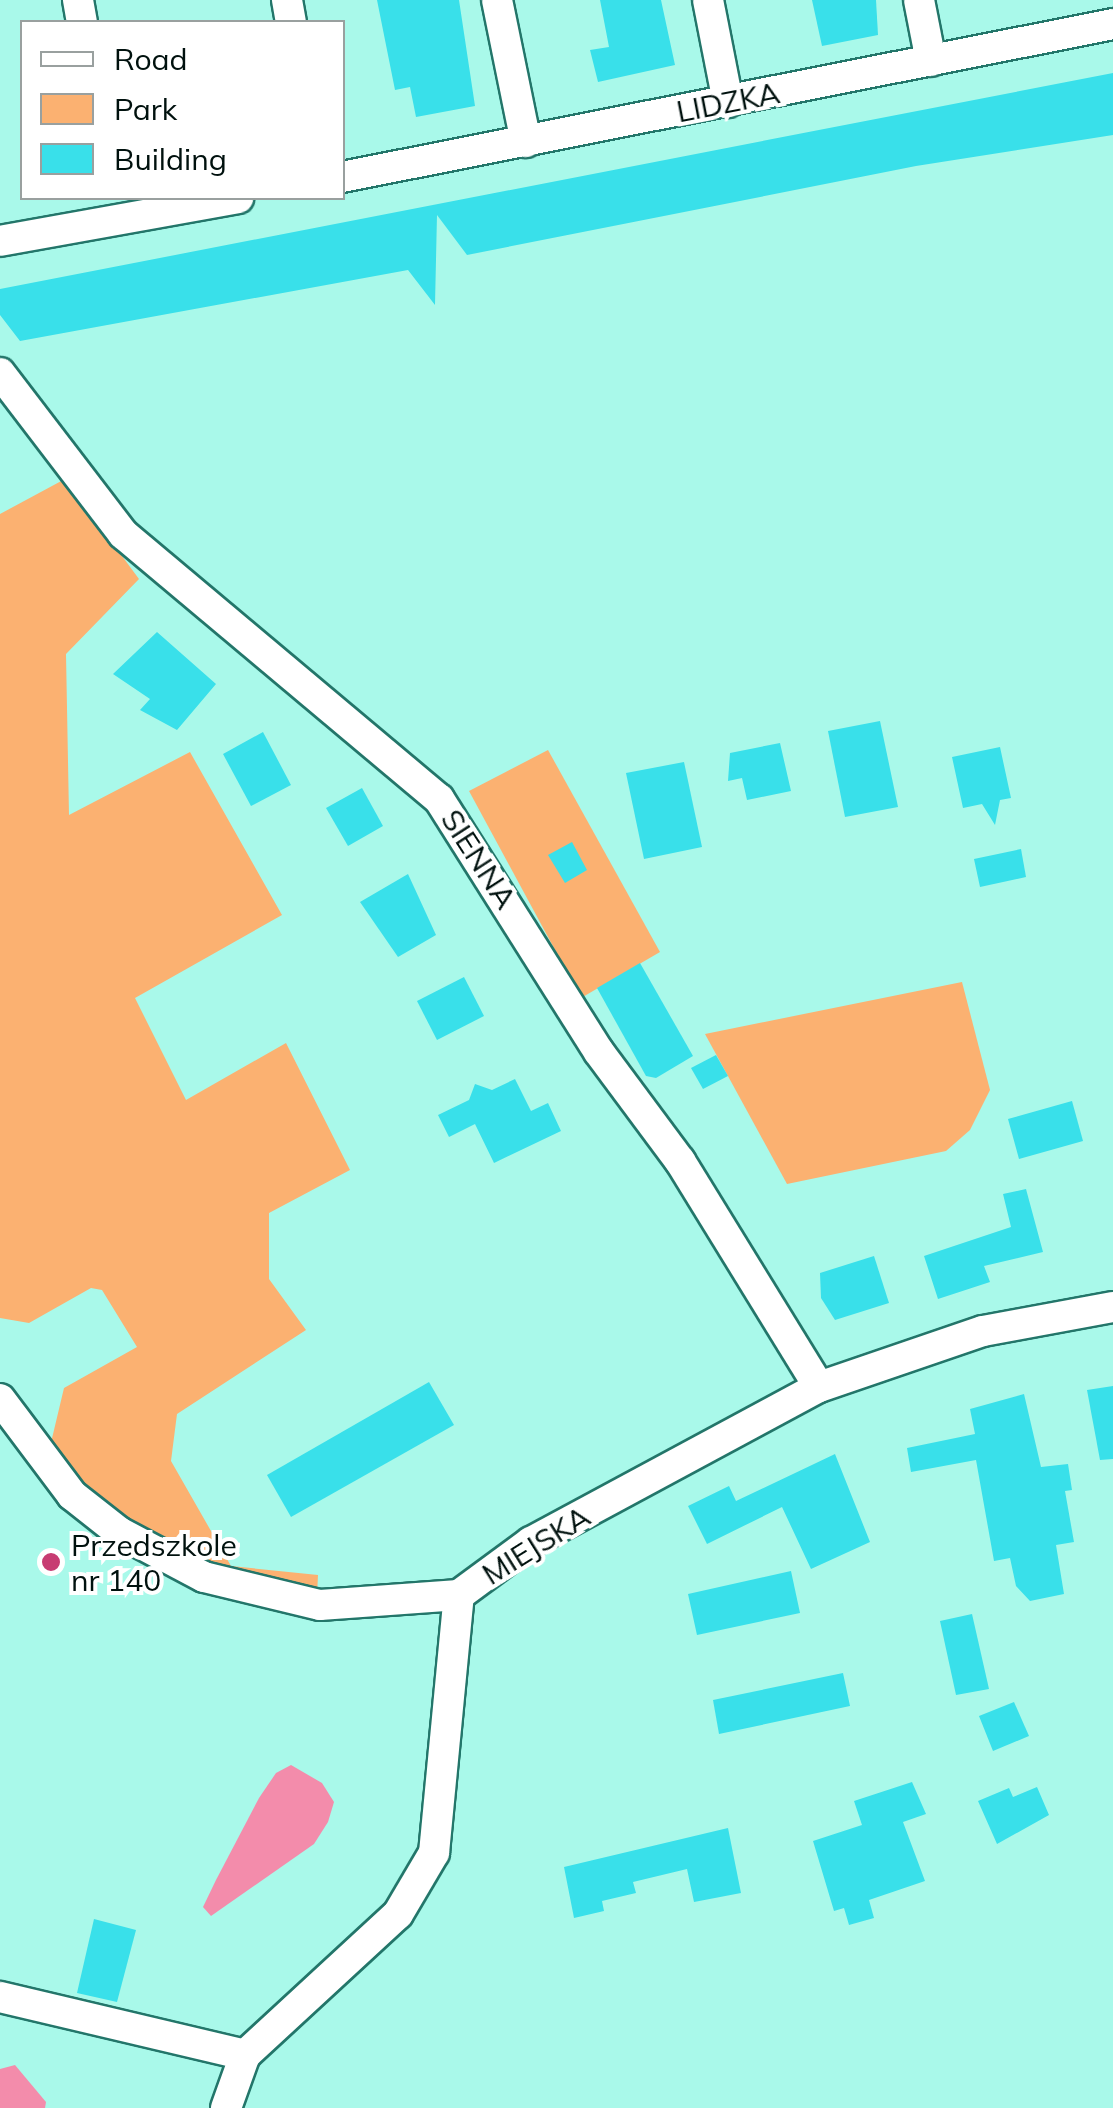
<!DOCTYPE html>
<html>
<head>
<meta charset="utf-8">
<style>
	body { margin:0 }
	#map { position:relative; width:1113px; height:2108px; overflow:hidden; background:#a9f9ea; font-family:Mulish,sans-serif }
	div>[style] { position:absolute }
	.green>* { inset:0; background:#fbb171 }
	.water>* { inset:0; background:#f38cab }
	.building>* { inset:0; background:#39e0ea }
	.roads { filter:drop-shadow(2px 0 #23766a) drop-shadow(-2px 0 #23766a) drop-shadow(0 2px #23766a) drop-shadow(0 -2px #23766a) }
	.street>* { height:30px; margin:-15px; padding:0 15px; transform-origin:15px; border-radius:15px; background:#fff }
	.dots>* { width:28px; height:28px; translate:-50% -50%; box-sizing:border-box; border:5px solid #fff; border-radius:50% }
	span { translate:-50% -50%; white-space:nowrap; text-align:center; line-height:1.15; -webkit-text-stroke:8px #fff; paint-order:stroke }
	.street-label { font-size:30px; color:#00110e }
	.poi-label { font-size:30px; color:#00110e }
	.left { translate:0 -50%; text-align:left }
	.legend { position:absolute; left:20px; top:20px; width:325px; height:180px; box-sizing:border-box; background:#fff; border:2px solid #99a09f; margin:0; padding:12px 18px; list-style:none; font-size:30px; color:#00110e }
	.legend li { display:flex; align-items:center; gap:20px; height:50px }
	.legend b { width:50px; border:2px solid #99a09f }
</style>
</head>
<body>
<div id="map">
	<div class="green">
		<i style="clip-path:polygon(65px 479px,139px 579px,66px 654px,69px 815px,190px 752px,282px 915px,135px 998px,186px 1100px,286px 1043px,350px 1170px,269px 1213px,269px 1279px,306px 1330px,177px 1414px,171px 1461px,231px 1566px,318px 1575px,317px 1596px,208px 1571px,80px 1491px,49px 1451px,64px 1388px,137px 1347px,102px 1290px,91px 1288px,29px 1323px,0 1318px,0 514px)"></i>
		<i style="clip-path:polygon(548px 750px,660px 952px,581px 998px,469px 791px)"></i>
		<i style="clip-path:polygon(962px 982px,990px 1090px,970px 1130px,946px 1151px,787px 1184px,705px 1034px)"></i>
	</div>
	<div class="water">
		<i style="clip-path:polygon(291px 1765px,322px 1783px,334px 1802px,328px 1822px,314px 1844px,211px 1916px,203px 1907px,216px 1880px,259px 1798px,276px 1773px)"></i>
		<i style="clip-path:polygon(15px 2065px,46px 2102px,45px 2108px,0 2108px,0 2069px)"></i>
	</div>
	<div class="building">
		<i style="clip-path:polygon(377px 0,459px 0,475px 106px,416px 117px,410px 87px,395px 90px)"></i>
		<i style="clip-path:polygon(600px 0,661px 0,675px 65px,598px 82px,590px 50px,609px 47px)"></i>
		<i style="clip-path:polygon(812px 0,876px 0,878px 35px,822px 46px)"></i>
		<i style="clip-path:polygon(1113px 73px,1113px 135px,916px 166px,467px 255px,437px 215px,435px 305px,408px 270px,20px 341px,0 315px,0 289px)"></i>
		<i style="clip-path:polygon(157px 632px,216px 684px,177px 730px,140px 710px,150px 699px,113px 674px)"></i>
		<i style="clip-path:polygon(880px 721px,898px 807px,845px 817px,828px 731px)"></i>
		<i style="clip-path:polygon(263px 732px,291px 785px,251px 806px,223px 754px)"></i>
		<i style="clip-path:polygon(780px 743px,791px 791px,747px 800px,742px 778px,728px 781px,730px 753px)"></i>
		<i style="clip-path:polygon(1000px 747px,1011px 798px,1000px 800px,995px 825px,982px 804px,963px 808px,952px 757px)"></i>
		<i style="clip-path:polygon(684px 762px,702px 847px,644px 859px,626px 773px)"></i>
		<i style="clip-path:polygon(362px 788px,383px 826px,348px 846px,326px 808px)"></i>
		<i style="clip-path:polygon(572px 842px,587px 870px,565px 883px,548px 855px)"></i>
		<i style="clip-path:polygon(1021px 849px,1026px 877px,980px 887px,974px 859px)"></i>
		<i style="clip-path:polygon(408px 874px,436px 935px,398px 957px,360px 902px)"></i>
		<i style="clip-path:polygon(640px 963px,693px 1056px,656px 1078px,646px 1076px,597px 988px)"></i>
		<i style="clip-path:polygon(464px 977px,484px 1016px,437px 1040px,417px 1001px)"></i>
		<i style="clip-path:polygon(716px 1055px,728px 1076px,703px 1089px,691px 1068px)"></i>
		<i style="clip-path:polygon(515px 1079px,531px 1111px,548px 1103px,561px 1131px,494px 1163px,475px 1124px,449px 1137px,438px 1115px,469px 1100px,475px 1084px,492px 1090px)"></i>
		<i style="clip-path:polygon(1072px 1101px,1083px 1141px,1019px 1159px,1008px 1119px)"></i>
		<i style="clip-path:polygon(1026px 1189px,1043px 1252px,984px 1266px,990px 1282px,938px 1299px,924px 1256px,1011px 1227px,1003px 1194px)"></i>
		<i style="clip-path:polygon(874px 1256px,889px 1303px,835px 1320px,821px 1298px,820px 1273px)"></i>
		<i style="clip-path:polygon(429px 1382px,454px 1425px,291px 1517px,267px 1475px)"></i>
		<i style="clip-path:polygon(1113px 1386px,1113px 1459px,1100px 1460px,1087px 1390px)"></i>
		<i style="clip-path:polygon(1024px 1394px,1041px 1467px,1068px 1464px,1072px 1490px,1065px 1491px,1074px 1542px,1056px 1545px,1064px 1594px,1030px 1601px,1016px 1586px,1010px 1558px,994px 1561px,976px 1460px,911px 1472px,907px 1448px,975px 1434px,970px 1409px)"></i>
		<i style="clip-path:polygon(835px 1454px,870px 1542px,811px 1569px,782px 1507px,707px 1544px,688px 1506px,729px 1486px,736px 1501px)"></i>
		<i style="clip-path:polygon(791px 1571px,800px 1613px,697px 1635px,688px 1594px)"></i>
		<i style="clip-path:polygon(972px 1614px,989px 1689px,956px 1695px,940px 1621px)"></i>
		<i style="clip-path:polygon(843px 1673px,850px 1706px,719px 1734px,713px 1700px)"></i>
		<i style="clip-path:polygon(1014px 1702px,1029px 1736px,993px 1751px,979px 1716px)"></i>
		<i style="clip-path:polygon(912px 1782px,926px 1814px,903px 1822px,925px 1881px,869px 1900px,874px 1918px,849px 1925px,844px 1908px,834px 1911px,813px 1841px,862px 1825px,854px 1801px)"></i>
		<i style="clip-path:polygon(1037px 1787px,1049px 1815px,997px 1844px,978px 1801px,1009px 1788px,1013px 1797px)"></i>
		<i style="clip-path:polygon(728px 1828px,741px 1893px,694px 1902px,687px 1869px,633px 1882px,636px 1893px,602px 1901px,604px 1911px,574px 1918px,564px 1867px)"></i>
		<i style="clip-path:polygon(94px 1919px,136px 1930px,117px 2002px,77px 1993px)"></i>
	</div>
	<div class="roads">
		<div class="street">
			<i style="left:78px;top:0;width:22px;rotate:80deg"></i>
			<i style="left:287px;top:0;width:22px;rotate:80deg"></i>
			<i style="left:497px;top:0;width:145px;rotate:78.5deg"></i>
			<i style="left:708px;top:0;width:104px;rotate:78.9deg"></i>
			<i style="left:919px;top:0;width:62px;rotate:78.9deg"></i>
			<i style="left:342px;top:177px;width:786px;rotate:-11.22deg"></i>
			<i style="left:0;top:241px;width:242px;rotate:-10.2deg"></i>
			<i style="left:0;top:373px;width:203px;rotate:52.6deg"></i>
			<i style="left:123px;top:534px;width:412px;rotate:40deg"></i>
			<i style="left:439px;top:799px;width:299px;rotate:57.7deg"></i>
			<i style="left:599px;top:1052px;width:136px;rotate:53.4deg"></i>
			<i style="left:680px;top:1161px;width:265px;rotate:58.4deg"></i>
			<i style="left:0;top:1399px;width:120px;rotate:53.1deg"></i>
			<i style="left:72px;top:1495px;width:60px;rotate:38.2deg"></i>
			<i style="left:119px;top:1532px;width:96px;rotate:27.9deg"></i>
			<i style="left:204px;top:1577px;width:119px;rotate:13.6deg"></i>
			<i style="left:320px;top:1605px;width:139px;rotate:-4.1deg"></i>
			<i style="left:0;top:1997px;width:252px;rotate:13.3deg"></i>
			<i style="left:226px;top:2108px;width:56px;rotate:-70.3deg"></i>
			<i style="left:245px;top:2055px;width:208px;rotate:-42.7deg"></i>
			<i style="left:398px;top:1914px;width:71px;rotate:-59.5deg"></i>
			<i style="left:434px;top:1853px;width:259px;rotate:-84.5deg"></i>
			<i style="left:459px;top:1595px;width:89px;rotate:-36.4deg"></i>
			<i style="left:531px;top:1542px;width:327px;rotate:-28.3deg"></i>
			<i style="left:819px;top:1387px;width:173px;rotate:-18.9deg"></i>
			<i style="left:983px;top:1331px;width:132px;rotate:-10.5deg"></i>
		</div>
	</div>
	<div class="dots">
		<i style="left:51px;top:1562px;background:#c73c72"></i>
	</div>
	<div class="street-label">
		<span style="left:728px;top:102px;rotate:-11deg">LIDZKA</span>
		<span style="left:479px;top:859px;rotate:57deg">SIENNA</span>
		<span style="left:536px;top:1545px;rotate:-32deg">MIEJSKA</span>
	</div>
	<div class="poi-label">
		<span class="left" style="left:71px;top:1562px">Przedszkole<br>nr 140</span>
	</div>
	<ul class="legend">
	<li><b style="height:12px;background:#fff"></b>Road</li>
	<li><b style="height:28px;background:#fbb171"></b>Park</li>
	<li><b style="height:28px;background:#39e0ea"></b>Building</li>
	</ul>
</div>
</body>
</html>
